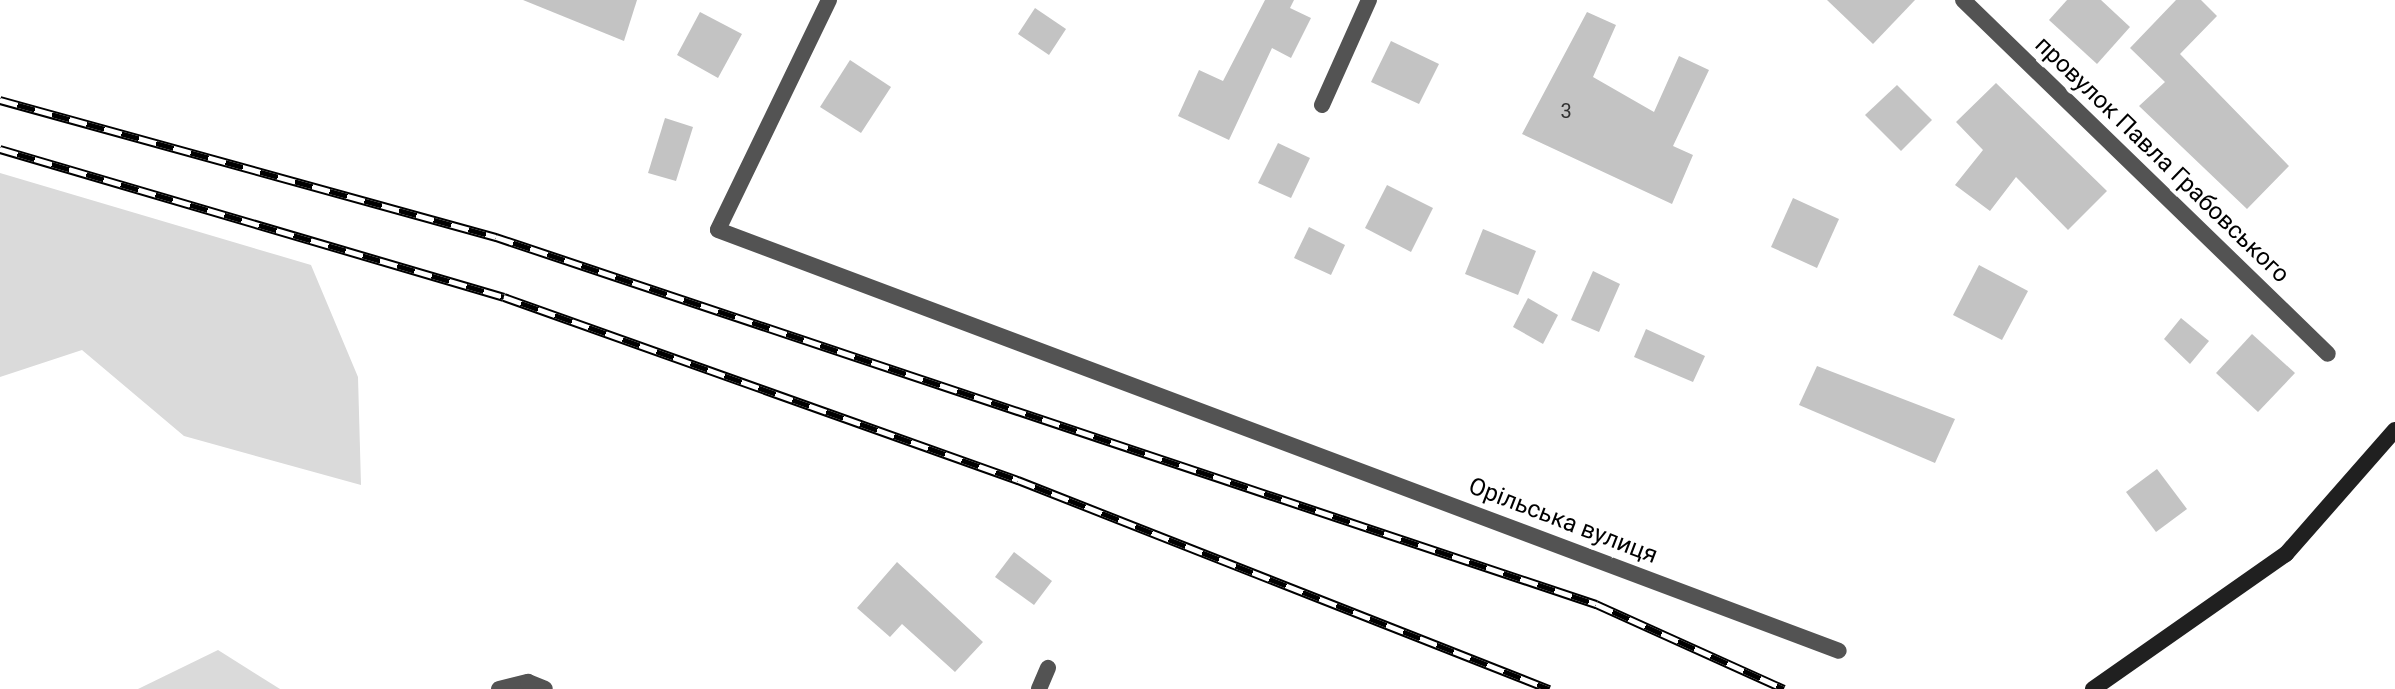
<!DOCTYPE html>
<html>
<head>
<meta charset="utf-8">
<style>
	body { margin:0 }
	#map { position:relative; width:2395px; height:689px; overflow:hidden; background:#fff; font-family:Roboto,sans-serif }
	div>[style] { position:absolute }
	.green>* { inset:0; background:#dadada }
	.building>* { inset:0; background:#c3c3c3 }
	.service>* { height:16px; margin:-8px; padding:0 8px; transform-origin:8px; border-radius:8px; background:#535353 }
	.minor>* { height:16px; margin:-8px; padding:0 8px; transform-origin:8px; border-radius:8px; background:#535353 }
	.secondary>* { height:16px; margin:-8px; padding:0 8px; transform-origin:8px; border-radius:8px; background:#202020 }
	.rail>* { height:9px; margin-top:-4.5px; transform-origin:0; background:repeating-linear-gradient(90deg,#fff 0 18px,#000 0 36px); box-sizing:border-box; border-block:2px solid #000 }
	span { translate:-50% -50%; white-space:nowrap; text-align:center; line-height:1.15; -webkit-text-stroke:8px #fff; paint-order:stroke }
	.number-label { font-size:20px; color:#313131 }
	.number-label span { -webkit-text-stroke-width:0 }
	.street-label { font-size:24px; color:#000 }
</style>
</head>
<body>
<div id="map">
	<div class="green">
		<i style="clip-path:polygon(0 173px,311px 265px,358px 377px,361px 485px,184px 436px,82px 350px,0 377px)"></i>
		<i style="clip-path:polygon(218px 650px,280px 689px,138px 689px)"></i>
	</div>
	<div class="building">
		<i style="clip-path:polygon(523px 0,637px 0,624px 41px)"></i>
		<i style="clip-path:polygon(1265px 0,1294px 0,1290px 8px,1311px 18px,1291px 58px,1272px 48px,1229px 140px,1178px 116px,1199px 70px,1223px 81px)"></i>
		<i style="clip-path:polygon(1827px 0,1915px 0,1873px 44px)"></i>
		<i style="clip-path:polygon(2067px 0,2101px 0,2130px 27px,2097px 64px,2049px 20px)"></i>
		<i style="clip-path:polygon(2176px 0,2201px 0,2217px 16px,2180px 54px,2289px 166px,2247px 209px,2139px 106px,2165px 82px,2130px 48px)"></i>
		<i style="clip-path:polygon(1035px 8px,1066px 29px,1049px 55px,1018px 34px)"></i>
		<i style="clip-path:polygon(700px 12px,742px 34px,718px 78px,677px 55px)"></i>
		<i style="clip-path:polygon(1587px 12px,1616px 25px,1593px 77px,1654px 112px,1679px 56px,1709px 70px,1673px 146px,1693px 155px,1672px 204px,1522px 134px)"></i>
		<i style="clip-path:polygon(1391px 41px,1439px 64px,1419px 104px,1371px 82px)"></i>
		<i style="clip-path:polygon(850px 60px,891px 87px,861px 133px,820px 107px)"></i>
		<i style="clip-path:polygon(1996px 83px,2107px 191px,2068px 230px,2016px 177px,1990px 211px,1955px 185px,1983px 150px,1956px 122px)"></i>
		<i style="clip-path:polygon(1897px 85px,1932px 120px,1901px 151px,1865px 115px)"></i>
		<i style="clip-path:polygon(665px 118px,693px 127px,676px 181px,648px 173px)"></i>
		<i style="clip-path:polygon(1278px 143px,1310px 158px,1291px 198px,1258px 183px)"></i>
		<i style="clip-path:polygon(1387px 185px,1433px 208px,1411px 252px,1365px 228px)"></i>
		<i style="clip-path:polygon(1793px 198px,1839px 219px,1817px 268px,1771px 247px)"></i>
		<i style="clip-path:polygon(1309px 227px,1345px 245px,1331px 275px,1294px 258px)"></i>
		<i style="clip-path:polygon(1483px 229px,1536px 251px,1518px 295px,1465px 274px)"></i>
		<i style="clip-path:polygon(1979px 265px,2028px 291px,2002px 340px,1953px 315px)"></i>
		<i style="clip-path:polygon(1593px 271px,1620px 284px,1599px 332px,1571px 320px)"></i>
		<i style="clip-path:polygon(1528px 298px,1558px 315px,1543px 344px,1513px 327px)"></i>
		<i style="clip-path:polygon(2181px 318px,2209px 341px,2190px 364px,2164px 339px)"></i>
		<i style="clip-path:polygon(1646px 329px,1705px 356px,1693px 382px,1634px 357px)"></i>
		<i style="clip-path:polygon(2252px 334px,2295px 373px,2258px 412px,2216px 373px)"></i>
		<i style="clip-path:polygon(1817px 366px,1955px 419px,1935px 463px,1799px 405px)"></i>
		<i style="clip-path:polygon(2157px 469px,2187px 509px,2156px 532px,2126px 492px)"></i>
		<i style="clip-path:polygon(1014px 552px,1052px 581px,1034px 605px,995px 577px)"></i>
		<i style="clip-path:polygon(897px 562px,983px 642px,955px 672px,902px 624px,890px 637px,857px 608px)"></i>
	</div>
	<div class="service">
		<i style="left:499px;top:689px;width:30px;rotate:-14deg"></i>
		<i style="left:528px;top:682px;width:18px;rotate:22deg"></i>
		<i style="left:1039px;top:689px;width:23px;rotate:-67deg"></i>
	</div>
	<div class="minor">
		<i style="left:829px;top:0;width:255px;rotate:115.8deg"></i>
		<i style="left:718px;top:230px;width:1197px;rotate:20.58deg"></i>
		<i style="left:1963px;top:0;width:508px;rotate:44.12deg"></i>
		<i style="left:1322px;top:105px;width:115px;rotate:-65.9deg"></i>
	</div>
	<div class="secondary">
		<i style="left:2093px;top:689px;width:236px;rotate:-35deg"></i>
		<i style="left:2286px;top:554px;width:165px;rotate:-48.7deg"></i>
	</div>
	<div class="rail">
		<i style="left:0;top:100px;width:515px;rotate:15.44deg"></i>
		<i style="left:496px;top:237px;width:1160px;rotate:18.45deg"></i>
		<i style="left:1596px;top:604px;width:206px;rotate:24.3deg"></i>
		<i style="left:0;top:149px;width:525px;rotate:16.36deg"></i>
		<i style="left:504px;top:297px;width:546px;rotate:19.6deg"></i>
		<i style="left:1018px;top:480px;width:571px;rotate:21.48deg"></i>
	</div>
	<div class="number-label">
		<span style="left:1566px;top:111px">3</span>
	</div>
	<div class="street-label">
		<span style="left:2162px;top:160px;rotate:44deg">провулок Павла Грабовського</span>
		<span style="left:1563px;top:521px;rotate:21deg">Орільська вулиця</span>
	</div>
</div>
</body>
</html>
